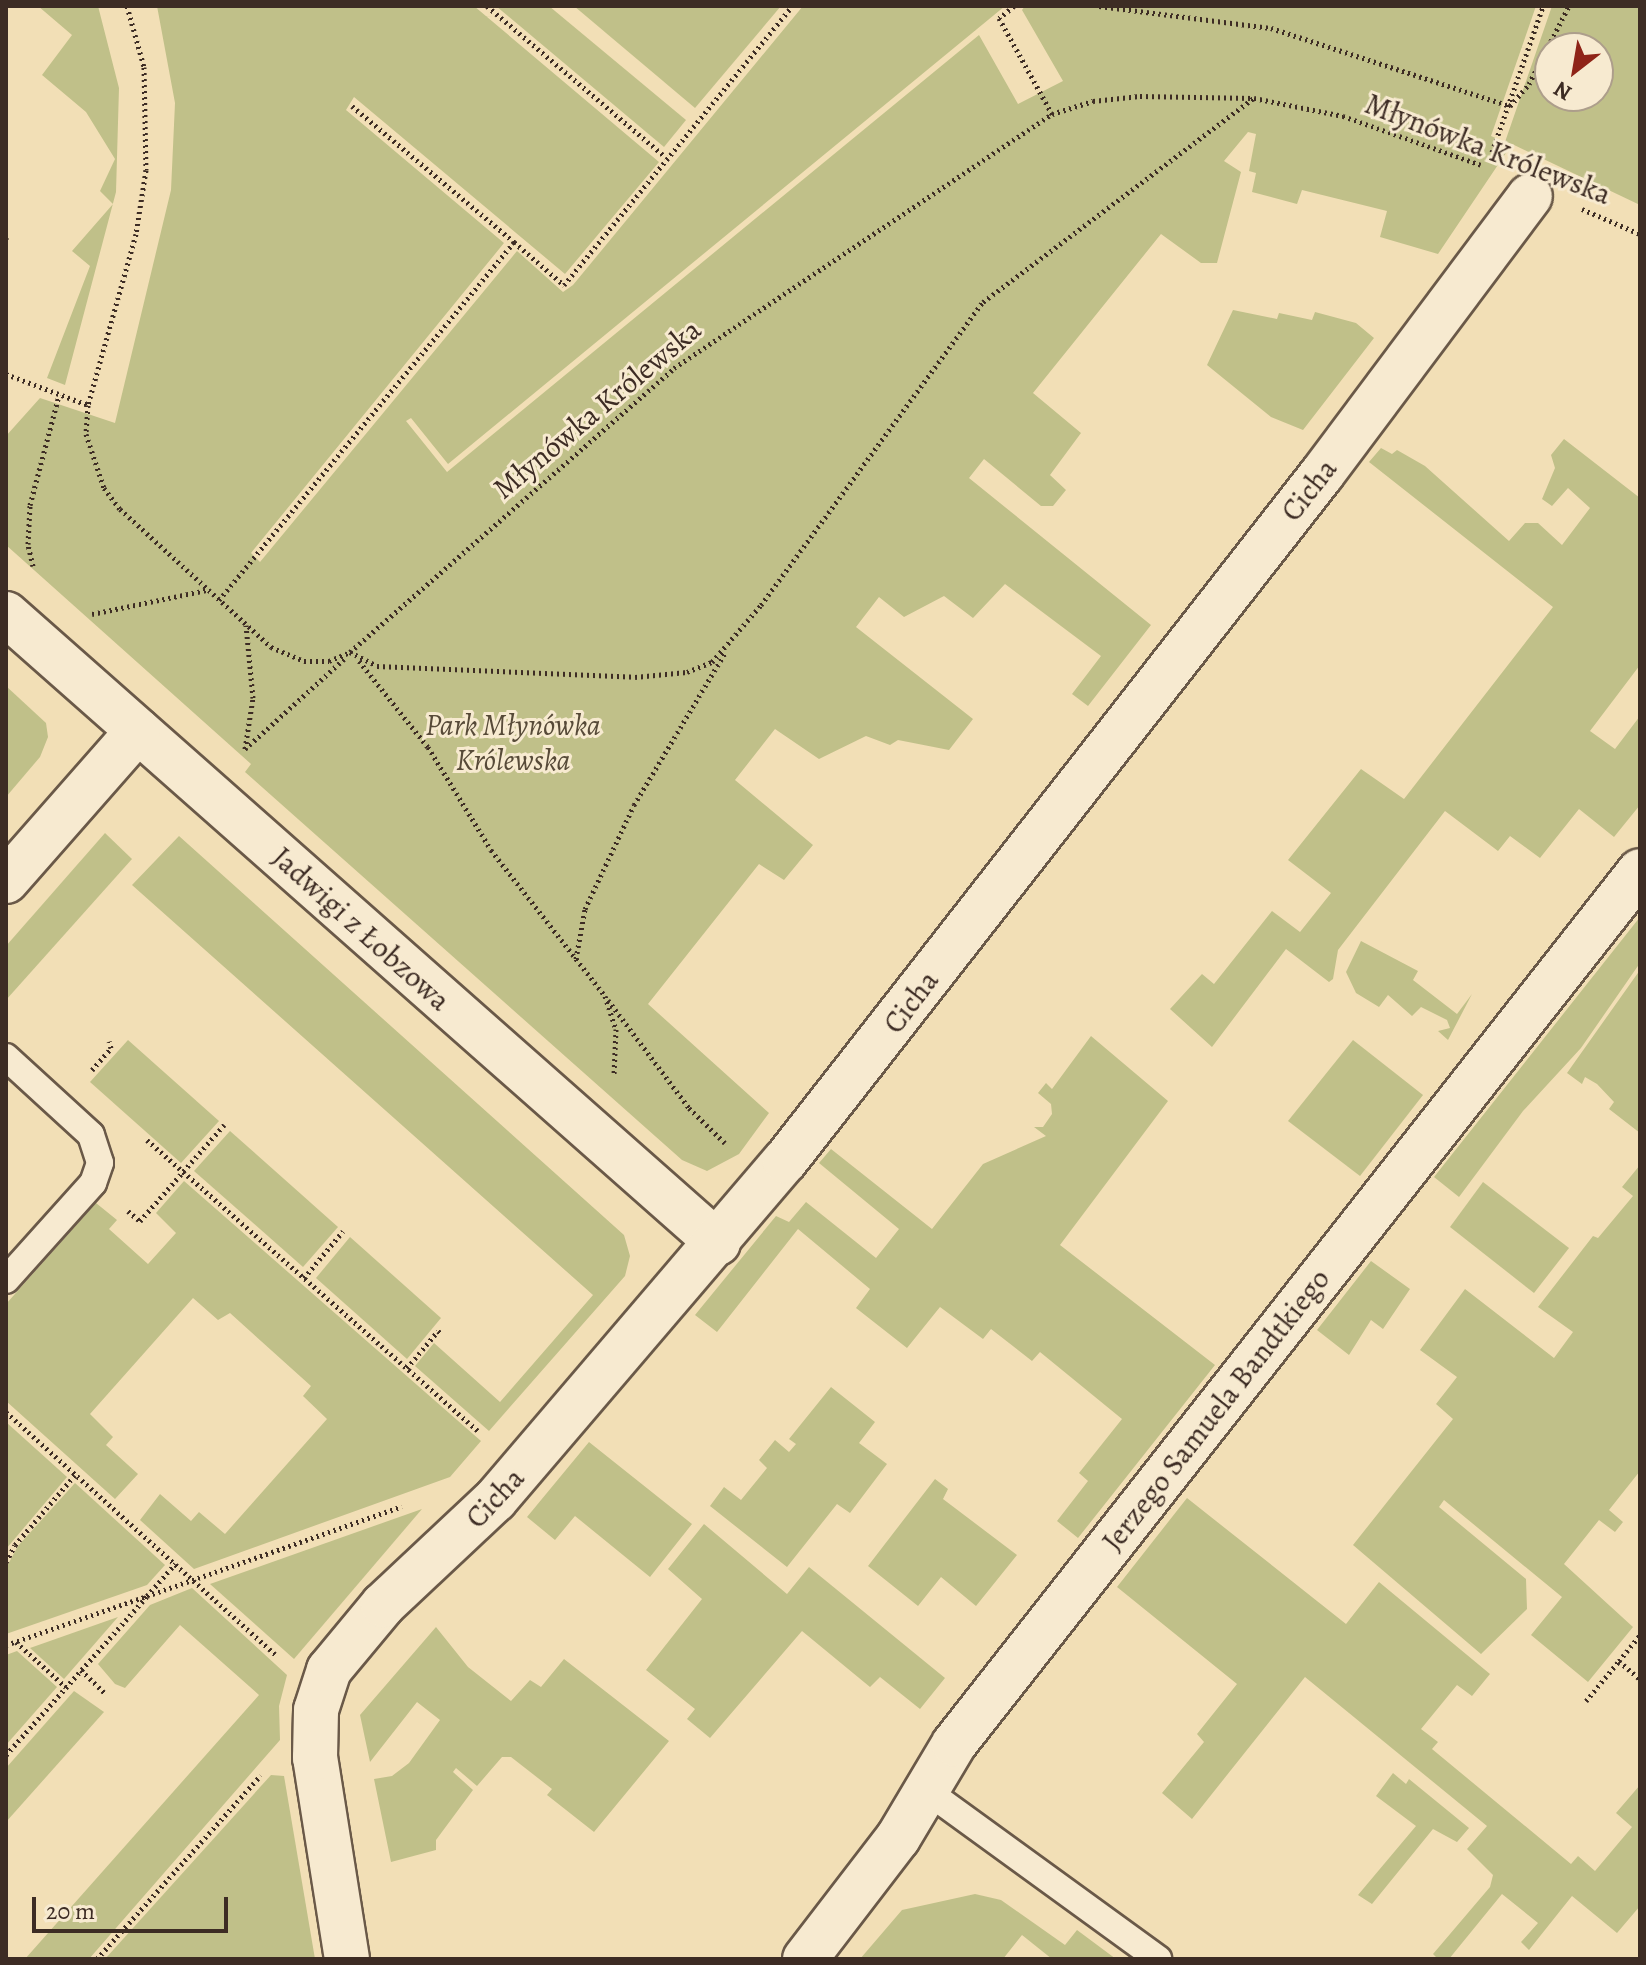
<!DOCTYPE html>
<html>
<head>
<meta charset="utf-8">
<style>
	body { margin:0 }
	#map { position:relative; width:1646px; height:1965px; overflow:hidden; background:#f2dfb6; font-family:Alegreya,serif }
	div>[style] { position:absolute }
	.green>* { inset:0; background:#c0c089 }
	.path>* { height:5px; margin-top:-2.5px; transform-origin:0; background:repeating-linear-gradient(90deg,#3d2c24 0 2px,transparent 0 6px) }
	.roads { filter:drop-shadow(2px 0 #6a5948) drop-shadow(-2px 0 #6a5948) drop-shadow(0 2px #6a5948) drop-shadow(0 -2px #6a5948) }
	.lane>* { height:26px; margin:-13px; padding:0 13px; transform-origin:13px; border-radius:13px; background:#f7ead0 }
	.street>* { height:44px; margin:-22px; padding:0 22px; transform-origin:22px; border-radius:22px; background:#f7ead0 }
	span { translate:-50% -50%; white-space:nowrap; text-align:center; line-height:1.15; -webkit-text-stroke:6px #f7ead0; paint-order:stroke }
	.street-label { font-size:30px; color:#3d2c24 }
	.park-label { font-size:30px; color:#574a38; font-style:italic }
	.frame { position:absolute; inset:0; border:8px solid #3d2c24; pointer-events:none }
	.north { position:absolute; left:1534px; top:32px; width:80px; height:80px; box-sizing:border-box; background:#f7ead0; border:2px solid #ad9e8b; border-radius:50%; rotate:211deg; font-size:22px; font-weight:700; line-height:32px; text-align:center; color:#3d2c24 }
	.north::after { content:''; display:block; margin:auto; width:28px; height:36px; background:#8f2418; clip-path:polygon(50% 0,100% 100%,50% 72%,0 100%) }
	.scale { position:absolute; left:32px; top:1897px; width:196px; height:36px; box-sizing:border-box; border:4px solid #3d2c24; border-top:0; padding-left:10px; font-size:24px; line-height:28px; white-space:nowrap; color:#3d2c24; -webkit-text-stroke:6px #f7ead0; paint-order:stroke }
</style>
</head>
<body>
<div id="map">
	<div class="green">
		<i style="clip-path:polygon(38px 6px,98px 6px,119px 88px,116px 192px,65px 385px,47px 378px,90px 266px,72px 251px,113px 204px,100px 191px,115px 159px,86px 112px,42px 75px,72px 35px)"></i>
		<i style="clip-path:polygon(evenodd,157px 6px,474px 6px,659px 162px,565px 274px,354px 97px,346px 110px,504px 243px,251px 553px,260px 562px,517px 251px,563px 292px,573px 285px,803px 6px,1005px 6px,448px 464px,411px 418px,406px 421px,447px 472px,979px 35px,1018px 104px,1063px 81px,1022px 10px,1025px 6px,1536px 6px,1491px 136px,1505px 142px,1552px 6px,1640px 6px,1640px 205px,1512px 144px,1438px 254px,1380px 237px,1387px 211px,1302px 190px,1297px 204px,1252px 192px,1256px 173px,1249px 171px,1256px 134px,1248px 132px,1224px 161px,1241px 172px,1217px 263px,1201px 263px,1161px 234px,1033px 393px,1081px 433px,1050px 475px,1066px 490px,1053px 506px,1041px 506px,984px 459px,969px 478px,1151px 625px,1088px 706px,1072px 694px,1101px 656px,1005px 584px,973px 618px,944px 596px,904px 617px,879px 597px,856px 627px,973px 719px,949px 750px,898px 740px,890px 745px,866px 736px,819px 759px,775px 729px,735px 780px,813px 845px,784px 880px,759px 864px,648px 1004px,769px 1113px,739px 1154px,707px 1171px,682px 1160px,245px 772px,251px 764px,6px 545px,6px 436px,40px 398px,115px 423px,171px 190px,175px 103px,157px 6px,1550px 48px,1598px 48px,1598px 96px,1550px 96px,1550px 48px)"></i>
		<i style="clip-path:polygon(496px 6px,549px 6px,686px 120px,664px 147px)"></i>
		<i style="clip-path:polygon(574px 6px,781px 6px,695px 108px)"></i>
		<i style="clip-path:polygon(1233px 310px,1277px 319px,1279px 313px,1312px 320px,1315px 312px,1356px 323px,1374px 338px,1303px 430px,1271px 417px,1207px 365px)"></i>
		<i style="clip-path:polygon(1564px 439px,1640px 498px,1640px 665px,1590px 731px,1615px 749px,1640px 716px,1640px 805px,1614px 837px,1579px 809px,1540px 858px,1510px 836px,1498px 851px,1445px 811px,1338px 950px,1333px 979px,1329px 982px,1286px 949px,1212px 1047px,1170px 1009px,1202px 974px,1214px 984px,1272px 911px,1300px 932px,1331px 893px,1288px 860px,1361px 769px,1404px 799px,1553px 607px,1369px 462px,1381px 448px,1392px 454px,1397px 450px,1425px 466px,1509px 541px,1525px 523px,1538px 523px,1562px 545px,1590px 508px,1568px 488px,1552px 506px,1542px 499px,1555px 468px,1551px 455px)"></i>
		<i style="clip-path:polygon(6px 686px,46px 723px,48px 737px,40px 757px,6px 797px)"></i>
		<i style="clip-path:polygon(105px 833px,132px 859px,6px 1000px,6px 946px)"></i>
		<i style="clip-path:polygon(179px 836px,624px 1235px,630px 1256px,625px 1276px,489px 1431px,415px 1366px,434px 1343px,500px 1402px,593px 1295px,132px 885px)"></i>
		<i style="clip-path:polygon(1640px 917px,1640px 963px,1581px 1048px,1523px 1111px,1459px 1197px,1434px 1177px)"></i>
		<i style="clip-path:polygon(1361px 941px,1418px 971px,1413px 980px,1457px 1014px,1472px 994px,1448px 1040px,1438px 1031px,1450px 1028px,1447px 1020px,1421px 1007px,1412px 1016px,1388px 995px,1379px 1007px,1356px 993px,1346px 972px)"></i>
		<i style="clip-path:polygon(1640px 970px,1640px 1133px,1609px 1109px,1614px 1102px,1597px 1084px,1585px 1077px,1582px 1084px,1567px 1073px)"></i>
		<i style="clip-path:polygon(1091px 1036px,1168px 1101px,1060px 1245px,1215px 1365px,1078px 1538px,1057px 1521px,1088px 1481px,1079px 1473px,1122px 1419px,1040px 1352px,1032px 1361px,991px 1329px,983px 1339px,940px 1307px,907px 1348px,856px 1308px,870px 1289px,798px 1229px,717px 1332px,695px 1315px,776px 1216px,789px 1222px,806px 1202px,876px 1258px,899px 1229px,819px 1163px,831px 1149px,932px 1229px,983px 1164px,1046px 1136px,1034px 1127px,1043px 1127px,1052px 1114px,1051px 1104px,1038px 1093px,1046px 1083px,1052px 1089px)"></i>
		<i style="clip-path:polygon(128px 1040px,219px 1121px,181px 1163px,90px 1082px)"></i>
		<i style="clip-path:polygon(1353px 1040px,1423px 1095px,1360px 1176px,1288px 1121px)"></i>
		<i style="clip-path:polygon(230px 1131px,338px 1227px,303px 1267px,194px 1171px)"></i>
		<i style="clip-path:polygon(1640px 1165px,1640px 1471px,1609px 1510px,1623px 1522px,1615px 1532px,1599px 1520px,1564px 1564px,1633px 1627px,1588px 1682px,1531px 1635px,1562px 1597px,1444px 1500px,1439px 1507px,1526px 1579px,1527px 1609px,1481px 1654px,1353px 1545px,1453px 1419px,1436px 1404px,1457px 1377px,1420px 1350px,1465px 1289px,1554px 1358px,1573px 1332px,1538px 1307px,1593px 1236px,1598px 1238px,1633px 1196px,1622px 1187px)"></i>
		<i style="clip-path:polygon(184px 1181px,481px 1441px,450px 1477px,194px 1569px,140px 1520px,160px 1494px,191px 1521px,199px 1512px,225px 1534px,327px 1419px,303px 1396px,311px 1386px,230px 1313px,218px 1320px,193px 1298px,90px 1414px,113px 1437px,106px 1445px,138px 1474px,115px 1499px,6px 1401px,6px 1304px,96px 1203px,117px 1220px,109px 1229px,148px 1264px,176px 1233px,156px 1213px)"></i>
		<i style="clip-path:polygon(1483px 1182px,1569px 1248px,1534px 1293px,1450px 1227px)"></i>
		<i style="clip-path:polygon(350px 1237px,441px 1318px,407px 1359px,316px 1278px)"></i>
		<i style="clip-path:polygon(1371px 1261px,1410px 1289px,1383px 1329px,1371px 1320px,1349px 1355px,1317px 1330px)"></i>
		<i style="clip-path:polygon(831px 1387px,875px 1422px,859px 1443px,887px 1464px,850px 1513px,837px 1504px,787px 1567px,710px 1506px,724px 1487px,741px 1500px,767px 1468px,759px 1460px,775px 1440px,789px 1452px,796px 1444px,789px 1439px)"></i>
		<i style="clip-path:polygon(6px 1422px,67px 1477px,6px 1549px)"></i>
		<i style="clip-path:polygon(589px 1442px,692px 1524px,650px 1577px,575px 1516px,555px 1540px,527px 1517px)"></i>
		<i style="clip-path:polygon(935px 1479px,948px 1489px,943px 1499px,1017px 1555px,976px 1606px,941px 1577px,918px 1606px,868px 1566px)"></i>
		<i style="clip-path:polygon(75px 1483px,165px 1565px,147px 1585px,6px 1634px,6px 1568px,18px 1546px)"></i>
		<i style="clip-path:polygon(1187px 1498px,1346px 1624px,1379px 1582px,1490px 1674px,1472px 1696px,1457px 1685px,1421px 1729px,1438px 1742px,1432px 1749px,1571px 1864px,1578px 1856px,1595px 1871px,1632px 1827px,1616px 1813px,1640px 1785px,1640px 1906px,1617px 1933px,1572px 1896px,1529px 1950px,1521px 1942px,1538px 1923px,1502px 1894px,1449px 1959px,1438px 1959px,1433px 1954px,1490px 1887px,1493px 1875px,1467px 1849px,1487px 1826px,1305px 1677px,1192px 1819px,1162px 1793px,1204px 1742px,1197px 1734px,1237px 1684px,1117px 1587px)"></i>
		<i style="clip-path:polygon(422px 1509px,294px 1659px,210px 1584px)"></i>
		<i style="clip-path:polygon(704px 1524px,787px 1594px,809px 1567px,945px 1678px,920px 1709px,880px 1677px,870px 1687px,802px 1631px,710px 1738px,687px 1719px,695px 1709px,646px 1670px,702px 1599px,668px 1569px)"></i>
		<i style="clip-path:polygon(192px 1588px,287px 1675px,279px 1706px,280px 1740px,89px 1959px,25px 1959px,259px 1695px,180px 1625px,125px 1688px,115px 1684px,98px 1664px,150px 1605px)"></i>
		<i style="clip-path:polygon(118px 1617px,64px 1679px,30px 1648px)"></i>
		<i style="clip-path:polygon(436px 1627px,468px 1667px,511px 1701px,530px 1680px,541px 1687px,564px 1659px,669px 1741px,594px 1832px,547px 1795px,552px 1789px,511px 1757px,502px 1757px,477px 1786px,456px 1768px,453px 1772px,473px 1790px,436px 1840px,436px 1850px,391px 1862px,374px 1779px,392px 1776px,409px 1763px,440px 1720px,417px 1702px,370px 1762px,360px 1715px)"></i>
		<i style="clip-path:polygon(17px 1651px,57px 1687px,6px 1745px,6px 1655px)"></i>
		<i style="clip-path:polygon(74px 1691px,104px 1712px,6px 1822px,6px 1768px)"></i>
		<i style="clip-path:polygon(1393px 1773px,1406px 1784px,1409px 1779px,1469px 1828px,1457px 1842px,1433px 1829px,1372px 1904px,1358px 1895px,1416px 1826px,1376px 1796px)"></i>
		<i style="clip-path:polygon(271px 1775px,284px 1776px,315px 1959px,105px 1959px)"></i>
		<i style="clip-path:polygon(975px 1894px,1001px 1900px,1065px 1945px,1077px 1930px,1116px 1959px,1052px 1959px,1022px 1935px,1003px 1959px,860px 1959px,902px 1910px)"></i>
	</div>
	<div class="path">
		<i style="left:127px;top:6px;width:63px;rotate:74.4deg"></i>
		<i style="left:144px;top:67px;width:103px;rotate:88.9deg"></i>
		<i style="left:146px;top:170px;width:65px;rotate:98.9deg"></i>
		<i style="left:136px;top:234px;width:178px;rotate:105.7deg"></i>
		<i style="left:88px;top:405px;width:29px;rotate:94deg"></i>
		<i style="left:86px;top:434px;width:57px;rotate:71.6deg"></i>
		<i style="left:104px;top:488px;width:26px;rotate:53deg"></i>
		<i style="left:120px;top:509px;width:205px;rotate:42.4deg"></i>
		<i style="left:271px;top:647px;width:36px;rotate:23deg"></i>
		<i style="left:304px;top:661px;width:25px"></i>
		<i style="left:329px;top:661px;width:23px;rotate:-23deg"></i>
		<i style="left:350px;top:652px;width:431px;rotate:-41.2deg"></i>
		<i style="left:674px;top:368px;width:455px;rotate:-33.9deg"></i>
		<i style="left:1052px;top:114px;width:43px;rotate:-17.6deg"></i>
		<i style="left:1093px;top:101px;width:47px;rotate:-6.1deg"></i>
		<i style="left:1140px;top:96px;width:114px;rotate:1deg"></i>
		<i style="left:1254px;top:98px;width:91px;rotate:11.4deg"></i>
		<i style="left:1343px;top:116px;width:146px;rotate:19.5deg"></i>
		<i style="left:487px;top:6px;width:234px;rotate:40.2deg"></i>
		<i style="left:1014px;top:6px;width:19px;rotate:141deg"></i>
		<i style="left:999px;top:18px;width:110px;rotate:61.1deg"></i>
		<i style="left:1099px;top:6px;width:173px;rotate:7.3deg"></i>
		<i style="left:1271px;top:28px;width:251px;rotate:18.1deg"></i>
		<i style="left:1510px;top:106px;width:29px;rotate:-49deg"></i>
		<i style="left:1529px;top:84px;width:88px;rotate:-62.9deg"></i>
		<i style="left:352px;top:106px;width:212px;rotate:40deg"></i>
		<i style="left:1492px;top:152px;width:155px;rotate:-70.7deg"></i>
		<i style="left:1582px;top:209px;width:63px;rotate:23.3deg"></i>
		<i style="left:6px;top:237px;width:5px;rotate:90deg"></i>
		<i style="left:6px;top:374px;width:88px;rotate:20.7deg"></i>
		<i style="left:33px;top:566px;width:23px;rotate:-103deg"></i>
		<i style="left:28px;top:544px;width:39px;rotate:-87deg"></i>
		<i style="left:30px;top:505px;width:114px;rotate:-75.2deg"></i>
		<i style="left:219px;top:600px;width:464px;rotate:-50.5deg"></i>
		<i style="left:514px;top:242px;width:66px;rotate:40.7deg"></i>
		<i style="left:564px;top:285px;width:360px;rotate:-50.7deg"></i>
		<i style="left:92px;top:614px;width:117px;rotate:-11.8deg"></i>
		<i style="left:350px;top:652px;width:30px;rotate:27deg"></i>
		<i style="left:377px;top:666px;width:258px;rotate:2.4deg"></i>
		<i style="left:635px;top:677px;width:52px;rotate:-5.5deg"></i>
		<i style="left:687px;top:672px;width:27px;rotate:-22deg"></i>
		<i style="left:712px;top:662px;width:75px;rotate:-49.3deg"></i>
		<i style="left:761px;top:605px;width:376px;rotate:-53.8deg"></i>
		<i style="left:983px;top:302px;width:339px;rotate:-37deg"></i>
		<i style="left:359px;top:661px;width:110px;rotate:51.3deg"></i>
		<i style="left:428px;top:747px;width:121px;rotate:58.5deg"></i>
		<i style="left:491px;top:850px;width:185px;rotate:52deg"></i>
		<i style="left:605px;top:996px;width:35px;rotate:72deg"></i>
		<i style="left:616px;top:1029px;width:46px;rotate:92.5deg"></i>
		<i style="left:245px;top:749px;width:134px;rotate:-42.3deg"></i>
		<i style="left:245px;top:749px;width:52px;rotate:-81.1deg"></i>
		<i style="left:253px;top:698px;width:73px;rotate:-95.5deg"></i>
		<i style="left:576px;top:959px;width:51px;rotate:-79.8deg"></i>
		<i style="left:585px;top:909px;width:115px;rotate:-64.8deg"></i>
		<i style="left:634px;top:805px;width:179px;rotate:-59.1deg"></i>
		<i style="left:608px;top:1000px;width:135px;rotate:53.1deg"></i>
		<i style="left:689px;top:1108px;width:50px;rotate:44.2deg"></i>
		<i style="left:92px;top:1070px;width:29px;rotate:-49deg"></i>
		<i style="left:111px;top:1048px;width:7px;rotate:-106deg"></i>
		<i style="left:147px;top:1140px;width:441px;rotate:41.3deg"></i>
		<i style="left:128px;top:1211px;width:16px;rotate:40deg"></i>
		<i style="left:140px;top:1221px;width:128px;rotate:-48.8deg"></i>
		<i style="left:304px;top:1278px;width:61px;rotate:-50.3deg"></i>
		<i style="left:407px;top:1368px;width:48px;rotate:-50deg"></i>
		<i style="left:438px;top:1331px;width:5px;rotate:37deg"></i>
		<i style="left:6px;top:1412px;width:362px;rotate:42deg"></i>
		<i style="left:6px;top:1562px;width:19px;rotate:-62deg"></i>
		<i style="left:15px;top:1545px;width:92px;rotate:-49.4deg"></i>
		<i style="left:16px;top:1642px;width:67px;rotate:42deg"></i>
		<i style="left:6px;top:1645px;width:149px;rotate:-19.2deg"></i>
		<i style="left:147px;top:1596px;width:43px;rotate:-48.8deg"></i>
		<i style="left:1619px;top:1661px;width:33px;rotate:-51deg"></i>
		<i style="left:81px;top:1670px;width:33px;rotate:44deg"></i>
		<i style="left:1586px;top:1701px;width:52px;rotate:-50.5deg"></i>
		<i style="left:1619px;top:1661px;width:28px;rotate:41deg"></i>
		<i style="left:6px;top:1755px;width:213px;rotate:-48.4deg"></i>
		<i style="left:147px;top:1596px;width:270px;rotate:-19.4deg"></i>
		<i style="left:97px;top:1959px;width:246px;rotate:-48.3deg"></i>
	</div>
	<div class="roads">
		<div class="lane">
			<i style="left:6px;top:1057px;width:115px;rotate:42.5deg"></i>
			<i style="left:91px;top:1135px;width:29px;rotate:72deg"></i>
			<i style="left:100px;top:1163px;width:21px;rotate:109deg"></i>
			<i style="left:93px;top:1183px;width:130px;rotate:131.9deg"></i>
			<i style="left:927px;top:1791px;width:286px;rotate:36deg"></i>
		</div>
		<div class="street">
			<i style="left:6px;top:614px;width:950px;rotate:41.46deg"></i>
			<i style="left:6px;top:881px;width:200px;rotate:-48.7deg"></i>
			<i style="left:347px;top:1959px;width:204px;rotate:-99deg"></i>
			<i style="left:315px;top:1758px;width:48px;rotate:-88.8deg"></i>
			<i style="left:316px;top:1710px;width:42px;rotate:-72deg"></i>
			<i style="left:329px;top:1670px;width:85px;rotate:-50.3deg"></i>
			<i style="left:383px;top:1605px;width:154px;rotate:-43.2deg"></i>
			<i style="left:495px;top:1500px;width:446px;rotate:-49.5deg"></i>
			<i style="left:785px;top:1161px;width:872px;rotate:-51.99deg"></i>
			<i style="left:1322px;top:474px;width:347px;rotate:-53.2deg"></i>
			<i style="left:805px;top:1959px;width:153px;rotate:-52.5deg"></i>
			<i style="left:898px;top:1838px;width:109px;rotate:-59.2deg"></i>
			<i style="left:954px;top:1744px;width:1110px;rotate:-51.84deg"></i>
		</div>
	</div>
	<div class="street-label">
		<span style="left:1488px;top:149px;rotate:21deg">Młynówka Królewska</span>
		<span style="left:597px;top:409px;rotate:-40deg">Młynówka Królewska</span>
		<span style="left:1309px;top:490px;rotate:-52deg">Cicha</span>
		<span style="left:361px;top:929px;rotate:42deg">Jadwigi z Łobzowa</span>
		<span style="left:911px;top:1002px;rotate:-53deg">Cicha</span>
		<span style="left:1216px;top:1410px;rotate:-52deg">Jerzego Samuela Bandtkiego</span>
		<span style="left:495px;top:1498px;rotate:-47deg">Cicha</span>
	</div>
	<div class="park-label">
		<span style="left:513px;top:742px">Park Młynówka<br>Królewska</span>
	</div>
	<div class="frame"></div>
	<div class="north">N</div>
	<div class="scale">20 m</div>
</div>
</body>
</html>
